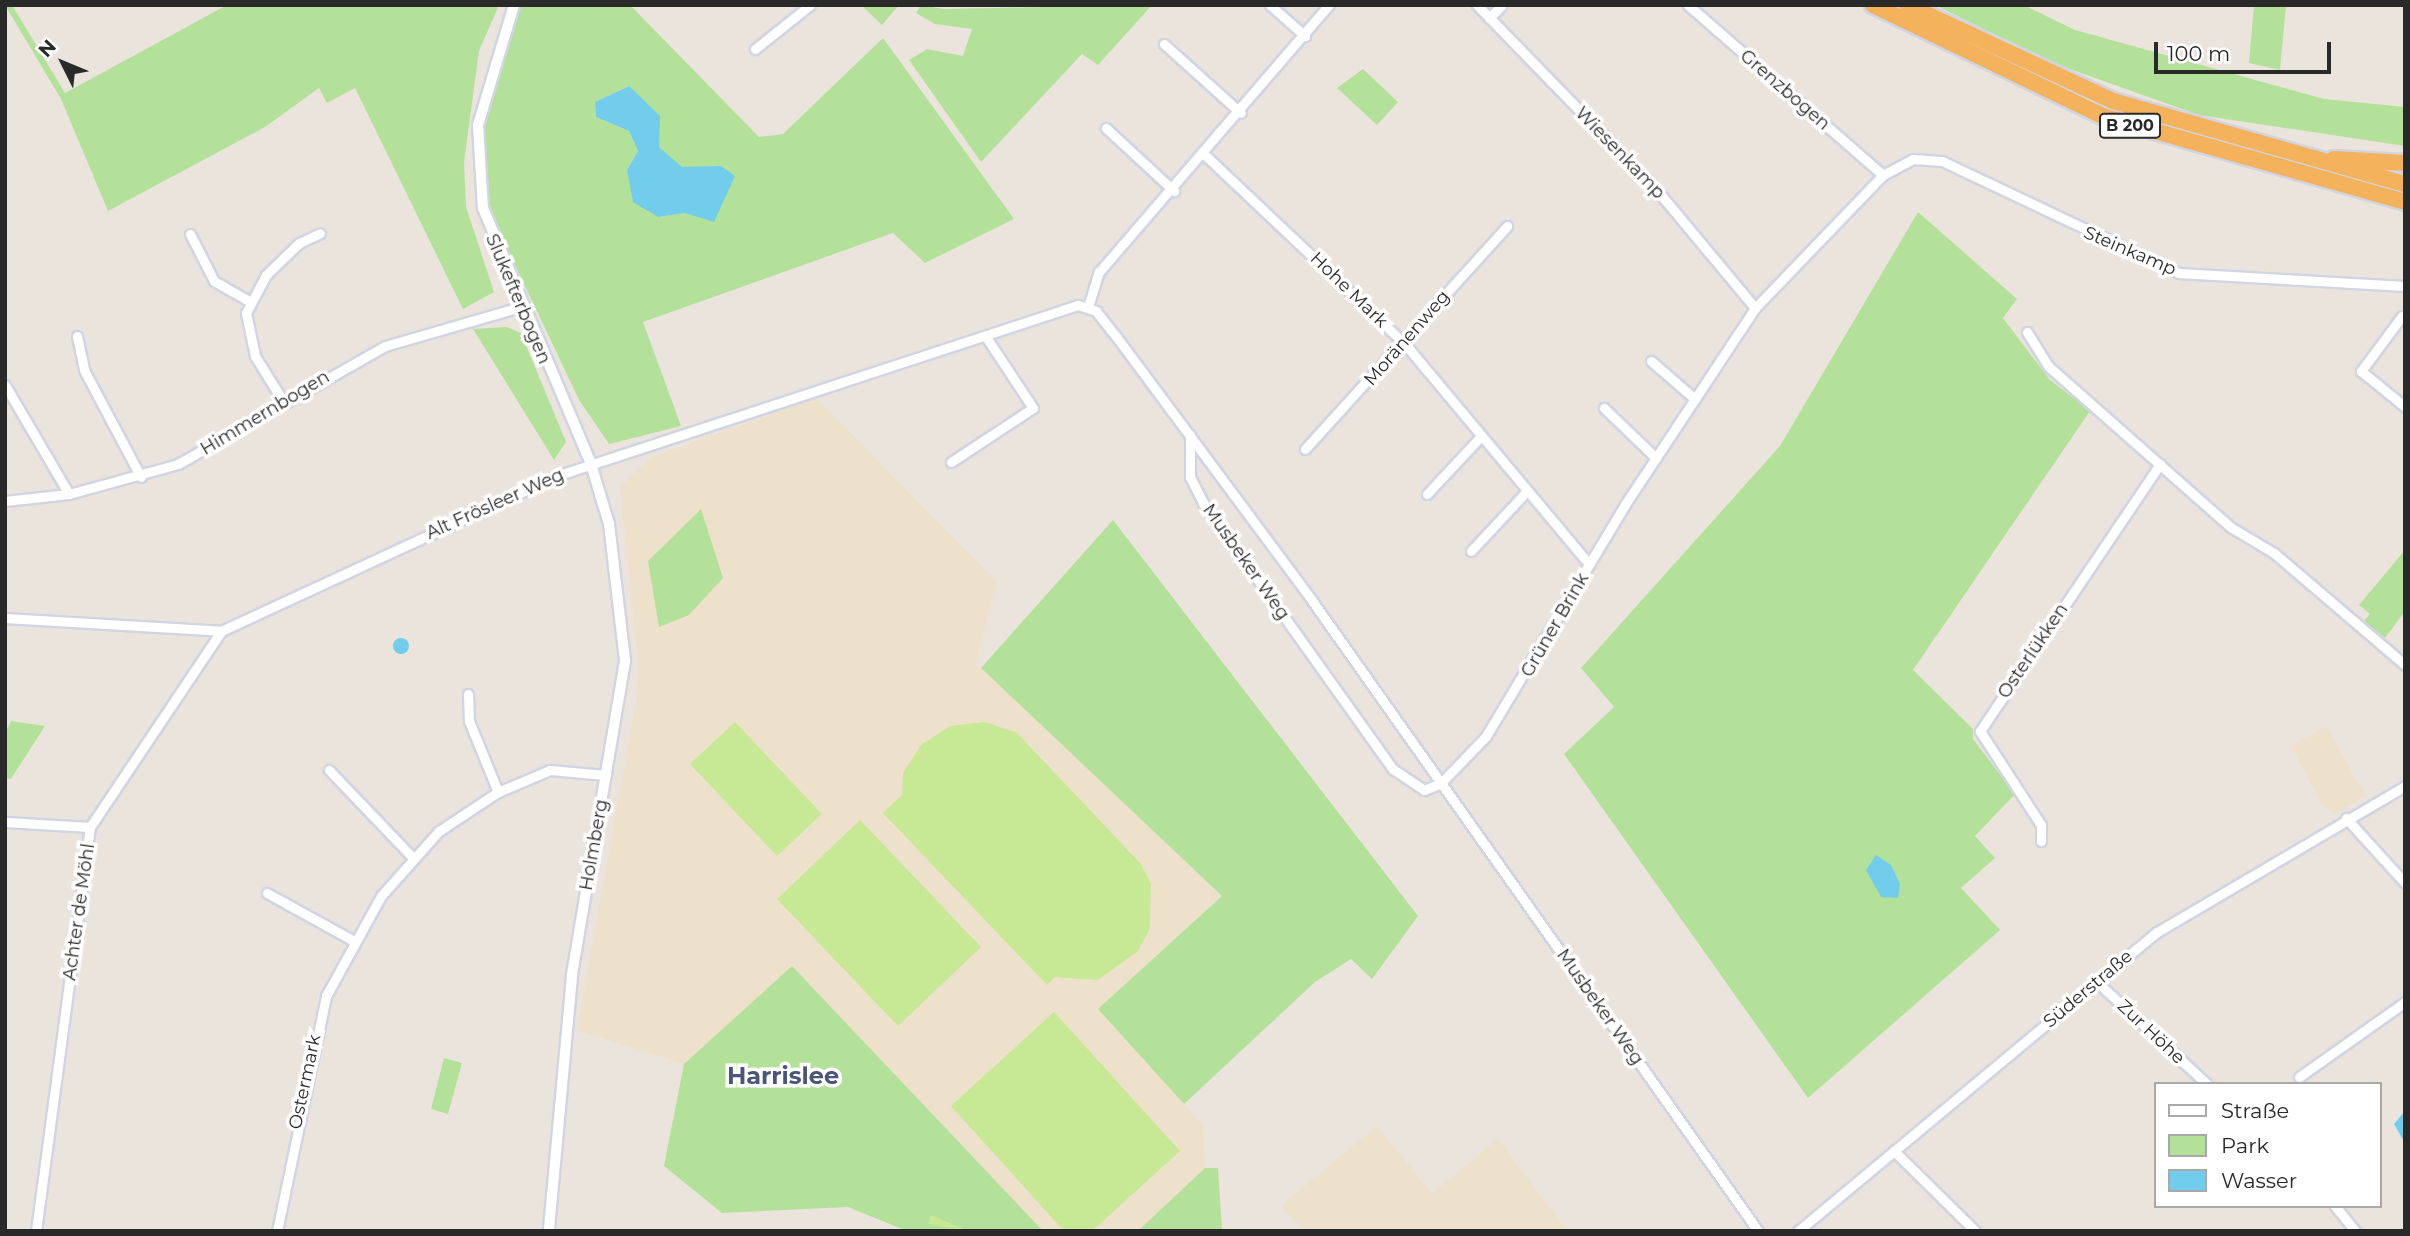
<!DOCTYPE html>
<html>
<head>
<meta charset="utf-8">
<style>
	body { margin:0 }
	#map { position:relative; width:2410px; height:1236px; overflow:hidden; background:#ebe4dc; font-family:Montserrat,sans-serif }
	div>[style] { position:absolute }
	.education>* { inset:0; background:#ede1cb }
	.green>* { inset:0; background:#b3e199 }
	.pitch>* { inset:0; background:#c7e895 }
	.water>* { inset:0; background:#71cdeb }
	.round { border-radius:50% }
	.roads { filter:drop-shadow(2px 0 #d1d5e2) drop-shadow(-2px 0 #d1d5e2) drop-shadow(0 2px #d1d5e2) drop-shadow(0 -2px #d1d5e2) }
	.minor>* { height:9px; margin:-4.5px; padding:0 4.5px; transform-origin:4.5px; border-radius:4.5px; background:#fff }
	.tertiary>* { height:10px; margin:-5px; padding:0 5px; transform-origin:5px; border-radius:5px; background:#fff }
	.trunk>* { height:16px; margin:-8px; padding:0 8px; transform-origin:8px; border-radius:8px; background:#f4b25c }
	span { translate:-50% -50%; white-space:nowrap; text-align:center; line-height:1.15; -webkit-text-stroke:7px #fff; paint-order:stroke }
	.shield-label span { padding:2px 5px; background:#fff; border:2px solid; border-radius:5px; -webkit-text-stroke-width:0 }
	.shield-label { font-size:16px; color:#292929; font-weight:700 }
	.street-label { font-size:18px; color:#292929 }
	.district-label { font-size:24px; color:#4b5479; font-weight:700 }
	.frame { position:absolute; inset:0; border:7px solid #292929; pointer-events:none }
	.legend { position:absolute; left:2154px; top:1082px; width:228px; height:126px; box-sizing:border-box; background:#fff; border:2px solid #a9a9a9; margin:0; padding:9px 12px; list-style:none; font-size:21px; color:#292929 }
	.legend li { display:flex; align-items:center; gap:14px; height:35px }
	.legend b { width:35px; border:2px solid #a9a9a9 }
	.north { position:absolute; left:28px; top:28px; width:70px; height:70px; -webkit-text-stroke:5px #fff; paint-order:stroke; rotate:313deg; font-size:19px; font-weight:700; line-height:28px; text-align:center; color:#292929 }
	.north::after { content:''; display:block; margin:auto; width:24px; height:32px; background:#292929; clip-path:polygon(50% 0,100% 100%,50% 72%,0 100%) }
	.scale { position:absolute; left:2154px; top:42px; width:177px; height:32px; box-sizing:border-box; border:4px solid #292929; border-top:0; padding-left:9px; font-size:21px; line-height:24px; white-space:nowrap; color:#292929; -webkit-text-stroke:5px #fff; paint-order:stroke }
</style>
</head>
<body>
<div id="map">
	<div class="education">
		<i style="clip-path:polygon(816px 398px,997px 582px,976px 664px,1222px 896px,1099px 1009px,1203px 1125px,1205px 1168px,1138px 1231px,1043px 1231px,792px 967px,684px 1064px,577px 1030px,636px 701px,638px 662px,620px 488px,652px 457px)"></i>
		<i style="clip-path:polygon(2326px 726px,2365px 796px,2334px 814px,2322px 805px,2291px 746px)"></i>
		<i style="clip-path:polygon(1377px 1126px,1432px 1194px,1498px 1139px,1567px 1231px,1306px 1231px,1281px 1206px)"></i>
	</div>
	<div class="green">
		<i style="clip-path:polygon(5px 5px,12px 5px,65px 93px,227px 5px,499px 5px,479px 51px,464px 162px,466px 207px,494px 292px,463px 309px,355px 88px,327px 103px,319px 88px,265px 127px,108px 211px,61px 99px)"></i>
		<i style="clip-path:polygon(evenodd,519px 5px,630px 5px,759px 137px,783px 134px,883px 38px,1014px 219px,925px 263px,893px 233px,643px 322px,681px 426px,609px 444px,579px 400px,491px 214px,483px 126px,519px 5px,629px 86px,659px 147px,682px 168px,721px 166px,685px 213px,658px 217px,627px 170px,638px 151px,629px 131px,596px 117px,595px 102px,629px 86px)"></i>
		<i style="clip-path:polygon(861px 5px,899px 5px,882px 25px)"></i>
		<i style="clip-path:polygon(921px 5px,943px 9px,1152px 5px,1098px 65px,1082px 54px,981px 162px,909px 60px,927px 49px,963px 56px,972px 29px,935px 24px,916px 13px)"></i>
		<i style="clip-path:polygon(1935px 5px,2024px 5px,2075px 30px,2324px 99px,2405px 107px,2405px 146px,2199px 115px,2050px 62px)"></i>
		<i style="clip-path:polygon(2254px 5px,2286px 5px,2280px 70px,2249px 63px)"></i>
		<i style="clip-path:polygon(1363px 69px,1398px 102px,1377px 125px,1337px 88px)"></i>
		<i style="clip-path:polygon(1918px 212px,2017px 299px,2003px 318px,2050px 380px,2090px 411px,1913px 670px,1973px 729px,1973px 739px,2015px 794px,1975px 836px,1995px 858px,1961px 888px,2000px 930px,1808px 1098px,1564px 754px,1614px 707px,1581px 668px,1780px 446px)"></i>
		<i style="clip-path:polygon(507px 327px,521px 333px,566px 442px,554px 460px,473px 329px)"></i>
		<i style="clip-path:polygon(701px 509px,723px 578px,689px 615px,659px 627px,648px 561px)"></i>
		<i style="clip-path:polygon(1113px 520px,1418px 916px,1372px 979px,1351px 959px,1315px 982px,1184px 1104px,1098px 1009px,1222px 896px,981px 668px)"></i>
		<i style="clip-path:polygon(2405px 550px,2405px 611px,2385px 638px,2364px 621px,2370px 614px,2359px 605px)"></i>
		<i style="clip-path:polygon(11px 721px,45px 726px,11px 779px,5px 778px,5px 733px)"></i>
		<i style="clip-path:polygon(792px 966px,1043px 1231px,907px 1231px,848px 1207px,722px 1213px,664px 1166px,684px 1064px)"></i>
		<i style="clip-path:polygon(444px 1058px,462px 1063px,448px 1114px,431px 1109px)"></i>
		<i style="clip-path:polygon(1205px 1168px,1218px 1168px,1222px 1231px,1138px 1231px)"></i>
	</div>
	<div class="pitch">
		<i style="clip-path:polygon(735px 722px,822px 814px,777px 856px,690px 764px)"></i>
		<i style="clip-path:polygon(985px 722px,1017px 733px,1141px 864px,1151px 884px,1150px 928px,1138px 951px,1098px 980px,1055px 977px,1047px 985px,883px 813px,902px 795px,903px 773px,921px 745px,950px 726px)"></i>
		<i style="clip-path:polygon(860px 820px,981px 947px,898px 1026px,777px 899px)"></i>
		<i style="clip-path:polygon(1054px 1012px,1180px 1151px,1092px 1231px,1064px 1231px,951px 1106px)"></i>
		<i style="clip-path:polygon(931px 1215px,968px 1231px,928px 1224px)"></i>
	</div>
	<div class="water">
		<i style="clip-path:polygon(629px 86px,660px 116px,659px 147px,682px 167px,721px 166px,735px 176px,714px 222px,685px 213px,658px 217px,633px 202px,627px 170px,638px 151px,629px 131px,596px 117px,595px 102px)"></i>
		<i class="round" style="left:393px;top:638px;width:16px;height:16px"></i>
		<i style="clip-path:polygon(1876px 855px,1891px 865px,1900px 884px,1898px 898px,1881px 897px,1866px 870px)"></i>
		<i style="clip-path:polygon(2405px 1111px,2405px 1143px,2394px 1124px)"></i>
	</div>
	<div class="roads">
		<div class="minor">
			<i style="left:1270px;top:5px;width:47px;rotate:41.5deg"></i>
			<i style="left:1477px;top:5px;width:257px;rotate:45.8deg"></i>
			<i style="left:1656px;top:189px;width:155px;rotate:50.2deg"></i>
			<i style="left:1688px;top:5px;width:259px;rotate:41.1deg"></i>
			<i style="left:1489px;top:18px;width:18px;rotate:-45deg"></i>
			<i style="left:1164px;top:44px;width:103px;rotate:41.9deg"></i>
			<i style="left:755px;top:49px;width:70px;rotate:-38.7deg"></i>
			<i style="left:1106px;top:128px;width:93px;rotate:42.8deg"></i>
			<i style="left:1205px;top:155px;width:275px;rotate:43.4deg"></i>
			<i style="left:1405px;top:344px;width:287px;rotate:50.1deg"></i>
			<i style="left:190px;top:234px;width:53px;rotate:62.9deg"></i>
			<i style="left:214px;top:281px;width:40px;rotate:29.7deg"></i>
			<i style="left:1088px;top:307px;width:37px;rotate:-73deg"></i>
			<i style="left:1099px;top:272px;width:352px;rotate:-49.3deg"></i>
			<i style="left:2402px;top:316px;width:69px;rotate:126.7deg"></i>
			<i style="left:2361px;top:371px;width:57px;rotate:39.3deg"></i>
			<i style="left:2027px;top:332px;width:40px;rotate:58deg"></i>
			<i style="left:2048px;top:366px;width:245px;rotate:41.4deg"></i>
			<i style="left:2232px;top:528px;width:49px;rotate:30.8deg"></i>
			<i style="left:2274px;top:553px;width:172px;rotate:40.5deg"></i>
			<i style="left:77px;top:336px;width:35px;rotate:78deg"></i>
			<i style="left:84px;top:370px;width:121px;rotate:62deg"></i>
			<i style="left:1651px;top:361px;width:58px;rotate:40.8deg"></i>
			<i style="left:5px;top:385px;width:126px;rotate:59.6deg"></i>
			<i style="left:283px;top:401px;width:53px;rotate:-121.9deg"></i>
			<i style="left:255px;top:356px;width:44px;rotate:-101.8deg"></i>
			<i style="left:246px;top:313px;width:43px;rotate:-62.2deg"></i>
			<i style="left:266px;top:275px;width:46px;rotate:-44.1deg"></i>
			<i style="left:299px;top:243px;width:23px;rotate:-25deg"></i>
			<i style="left:1604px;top:408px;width:72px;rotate:43.9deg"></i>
			<i style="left:1190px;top:435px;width:42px;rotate:90deg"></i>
			<i style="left:1190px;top:477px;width:29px;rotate:63deg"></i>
			<i style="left:1203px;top:503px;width:327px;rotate:54.5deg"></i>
			<i style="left:1393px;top:769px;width:37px;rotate:34deg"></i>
			<i style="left:1424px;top:790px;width:18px;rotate:-22deg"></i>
			<i style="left:1441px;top:783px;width:65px;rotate:-46.2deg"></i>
			<i style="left:1486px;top:736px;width:268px;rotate:-59deg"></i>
			<i style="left:1624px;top:506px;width:237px;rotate:-56.5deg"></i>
			<i style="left:1755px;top:308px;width:185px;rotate:-46.1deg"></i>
			<i style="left:1883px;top:175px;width:34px;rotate:-28deg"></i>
			<i style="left:1913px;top:159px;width:29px;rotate:4deg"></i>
			<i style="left:1942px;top:161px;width:262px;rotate:25.3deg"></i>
			<i style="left:2179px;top:273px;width:226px;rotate:3.3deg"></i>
			<i style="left:1305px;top:449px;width:301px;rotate:-47.8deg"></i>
			<i style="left:951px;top:462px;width:98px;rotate:-33.4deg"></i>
			<i style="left:1033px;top:408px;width:85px;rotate:-123.5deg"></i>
			<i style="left:1427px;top:494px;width:79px;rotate:-47deg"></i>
			<i style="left:5px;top:501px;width:64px;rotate:-6.2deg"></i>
			<i style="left:69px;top:494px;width:113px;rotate:-15.4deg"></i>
			<i style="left:178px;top:464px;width:238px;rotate:-29.7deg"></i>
			<i style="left:385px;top:346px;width:141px;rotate:-16.1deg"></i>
			<i style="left:1471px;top:551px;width:82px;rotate:-47deg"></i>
			<i style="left:5px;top:618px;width:216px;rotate:3.4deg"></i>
			<i style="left:468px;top:694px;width:27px;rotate:88deg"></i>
			<i style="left:469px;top:721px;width:77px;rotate:67.8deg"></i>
			<i style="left:329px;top:770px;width:120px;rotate:46.3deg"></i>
			<i style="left:2346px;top:818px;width:88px;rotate:47.8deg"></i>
			<i style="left:5px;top:822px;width:85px;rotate:3.4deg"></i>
			<i style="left:2041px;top:841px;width:16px;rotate:-90deg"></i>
			<i style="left:2041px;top:825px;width:112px;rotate:-123deg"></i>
			<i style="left:1980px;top:731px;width:322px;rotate:-56deg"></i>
			<i style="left:267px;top:893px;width:97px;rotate:28.9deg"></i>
			<i style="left:2096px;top:981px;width:151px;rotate:42.9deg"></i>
			<i style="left:2299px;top:1077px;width:130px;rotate:-35.3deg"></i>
			<i style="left:1894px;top:1151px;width:114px;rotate:44.6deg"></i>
			<i style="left:2335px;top:1206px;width:32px;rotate:51deg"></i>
			<i style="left:36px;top:1231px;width:408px;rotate:-82.4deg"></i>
			<i style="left:90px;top:827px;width:236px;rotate:-56.2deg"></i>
			<i style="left:221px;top:631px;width:369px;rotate:-24.8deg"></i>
			<i style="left:556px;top:476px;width:549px;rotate:-18.14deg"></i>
			<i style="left:1078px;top:305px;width:19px;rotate:18deg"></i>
			<i style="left:1096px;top:311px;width:31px;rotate:52deg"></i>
			<i style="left:1115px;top:335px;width:332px;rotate:53.4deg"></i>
			<i style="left:1313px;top:602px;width:770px;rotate:54.72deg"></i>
			<i style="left:277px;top:1231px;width:240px;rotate:-78.2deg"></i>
			<i style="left:326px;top:996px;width:114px;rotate:-61.2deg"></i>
			<i style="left:381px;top:896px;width:87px;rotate:-48.3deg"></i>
			<i style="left:439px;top:831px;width:71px;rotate:-33.5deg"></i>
			<i style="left:498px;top:792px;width:56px;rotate:-22.9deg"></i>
			<i style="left:550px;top:770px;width:56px;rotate:5.1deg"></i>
			<i style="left:1798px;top:1231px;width:467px;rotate:-39.8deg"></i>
			<i style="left:2157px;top:932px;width:288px;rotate:-30.5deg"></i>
		</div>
		<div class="tertiary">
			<i style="left:514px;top:5px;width:125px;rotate:106.7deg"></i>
			<i style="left:478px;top:125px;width:83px;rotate:86.6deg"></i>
			<i style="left:483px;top:208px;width:278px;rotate:67.1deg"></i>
			<i style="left:591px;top:464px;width:63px;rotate:73.3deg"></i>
			<i style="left:609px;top:524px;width:138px;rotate:83.3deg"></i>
			<i style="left:625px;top:661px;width:319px;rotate:99.6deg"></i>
			<i style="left:572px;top:976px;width:256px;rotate:95.2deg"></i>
		</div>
		<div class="trunk">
			<i style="left:1873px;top:5px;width:258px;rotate:25.8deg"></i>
			<i style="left:2105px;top:117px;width:312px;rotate:15.8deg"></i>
			<i style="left:1907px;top:5px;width:227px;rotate:25deg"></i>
			<i style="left:2113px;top:101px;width:304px;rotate:15.9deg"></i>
			<i style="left:2334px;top:159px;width:71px;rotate:3.2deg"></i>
		</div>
	</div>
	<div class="shield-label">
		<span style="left:2130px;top:126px">B 200</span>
	</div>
	<div class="street-label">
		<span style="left:1785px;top:90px;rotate:41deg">Grenzbogen</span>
		<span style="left:1620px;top:153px;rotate:46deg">Wiesenkamp</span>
		<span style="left:2130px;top:251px;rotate:23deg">Steinkamp</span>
		<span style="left:1349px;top:290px;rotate:44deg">Hohe Mark</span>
		<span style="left:518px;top:299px;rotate:67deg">Slukefterbogen</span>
		<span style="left:1407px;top:338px;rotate:-49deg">Moränenweg</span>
		<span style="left:265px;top:413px;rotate:-31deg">Himmernbogen</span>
		<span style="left:495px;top:504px;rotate:-24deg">Alt Frösleer Weg</span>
		<span style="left:1246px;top:562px;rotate:55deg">Musbeker Weg</span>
		<span style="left:1555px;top:625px;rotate:-60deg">Grüner Brink</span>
		<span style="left:2033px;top:651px;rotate:-56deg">Osterlükken</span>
		<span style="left:594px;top:845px;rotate:-80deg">Holmberg</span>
		<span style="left:79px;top:912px;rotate:-82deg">Achter de Möhl</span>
		<span style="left:2088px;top:989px;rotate:-40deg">Süderstraße</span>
		<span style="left:1600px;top:1007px;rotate:55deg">Musbeker Weg</span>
		<span style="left:2151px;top:1032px;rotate:43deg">Zur Höhe</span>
		<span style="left:305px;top:1082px;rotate:-78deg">Ostermark</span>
	</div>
	<div class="district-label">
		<span style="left:783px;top:1076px">Harrislee</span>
	</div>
	<div class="frame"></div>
	<ul class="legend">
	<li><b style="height:9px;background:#fff"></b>Straße</li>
	<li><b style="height:19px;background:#b3e199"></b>Park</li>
	<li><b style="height:19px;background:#71cdeb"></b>Wasser</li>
	</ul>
	<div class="north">N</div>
	<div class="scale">100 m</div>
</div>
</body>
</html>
